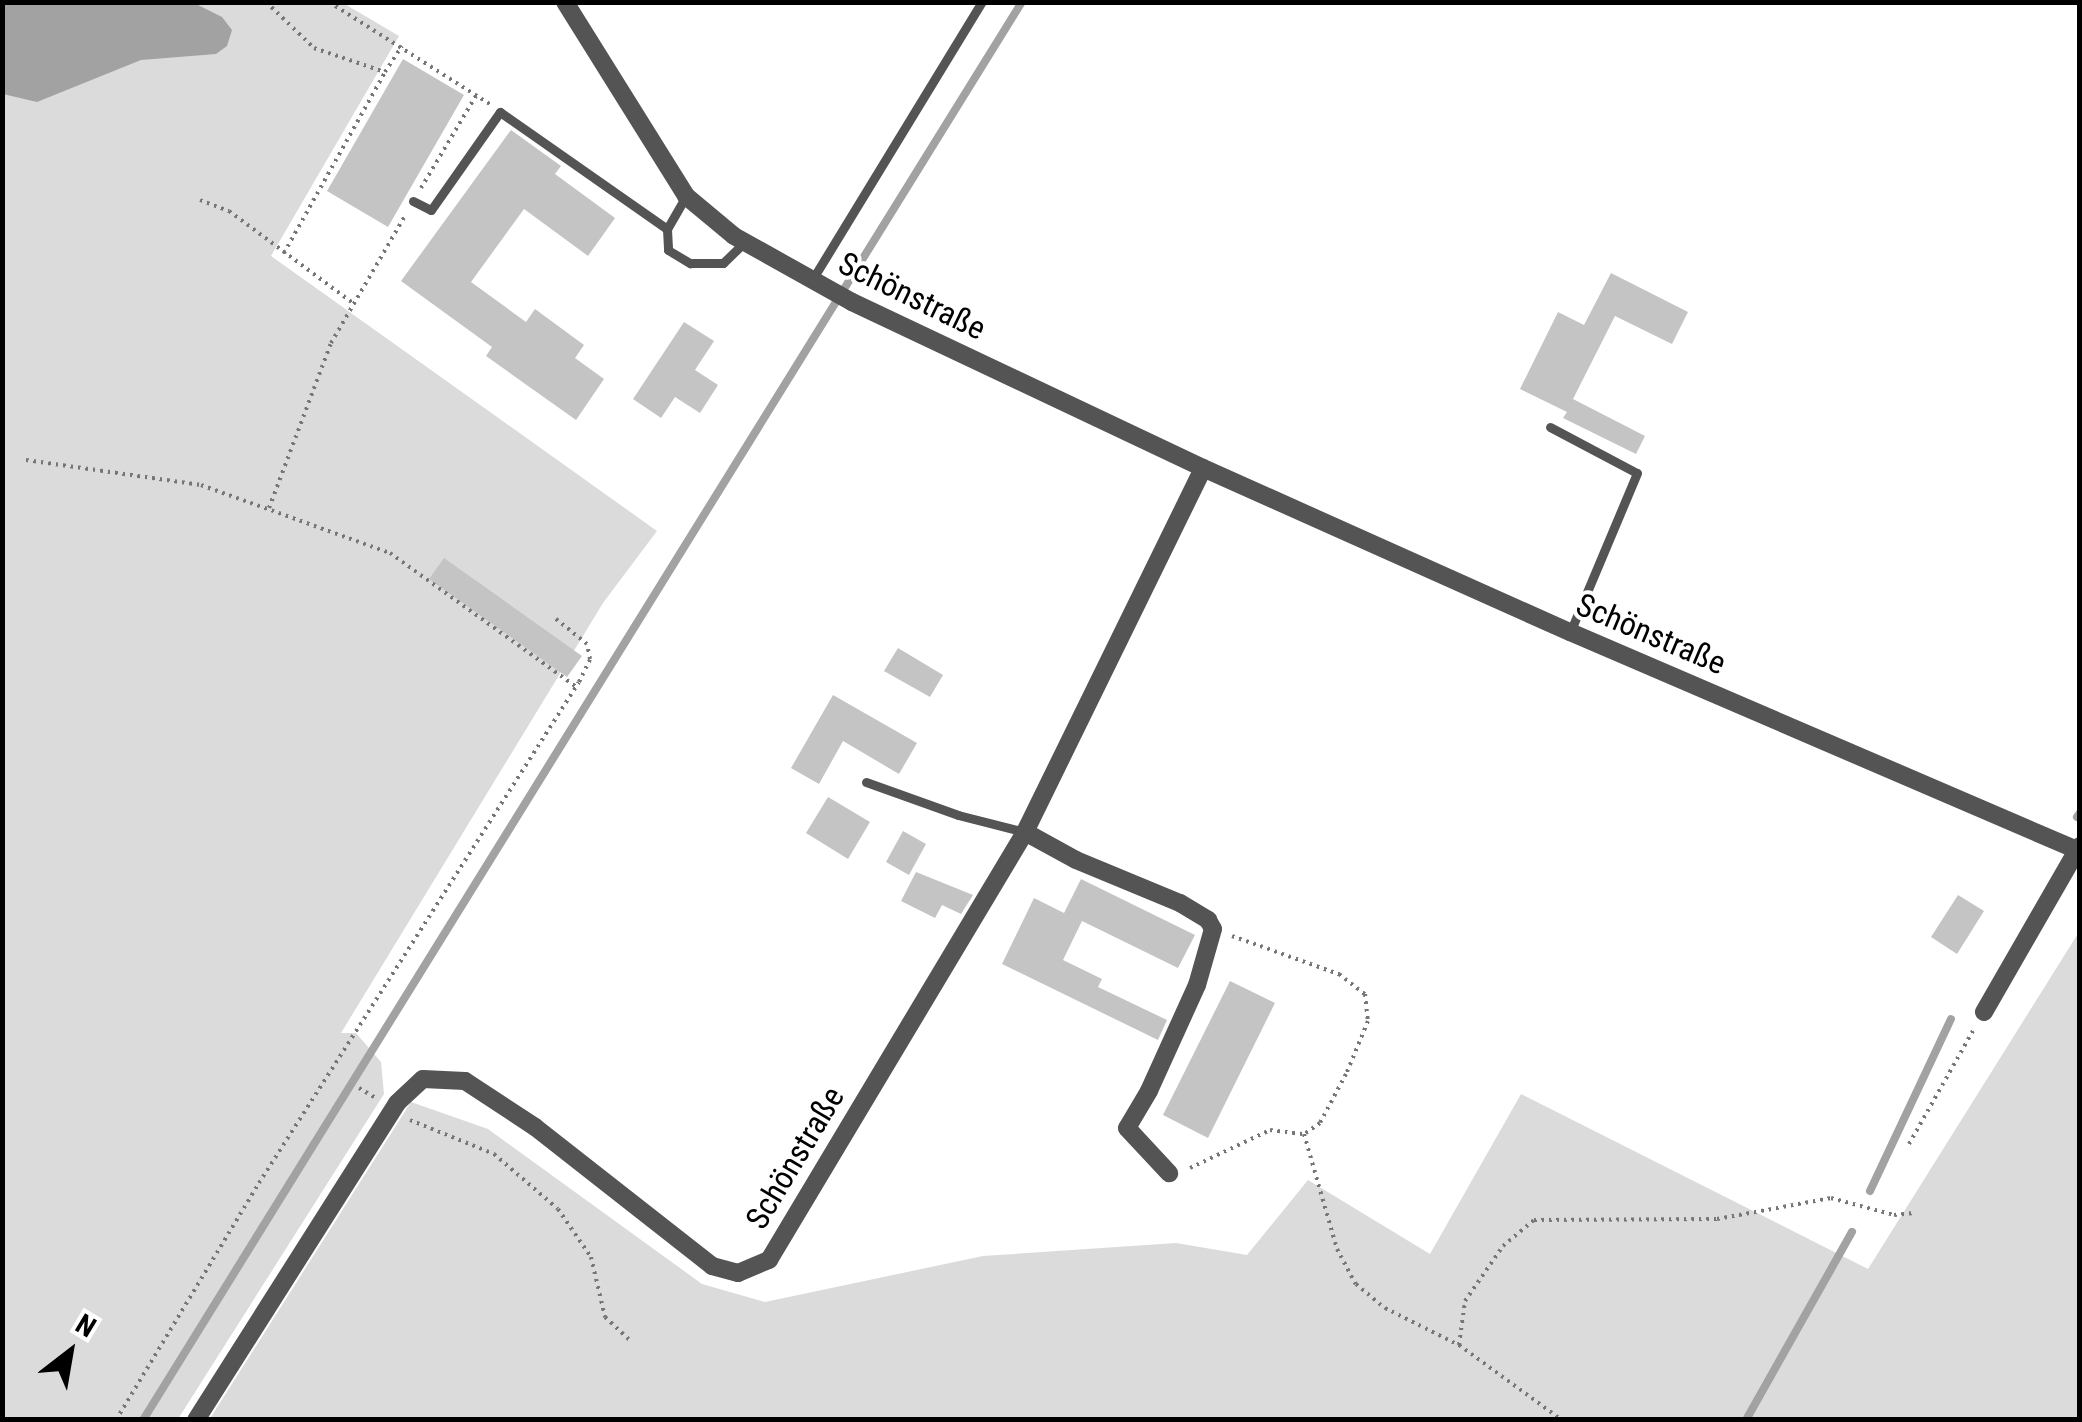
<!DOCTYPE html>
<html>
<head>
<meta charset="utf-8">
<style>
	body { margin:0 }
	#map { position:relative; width:2082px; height:1422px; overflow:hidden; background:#fff; font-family:"Roboto Condensed",sans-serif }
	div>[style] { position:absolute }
	.green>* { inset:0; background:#dbdbdb }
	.water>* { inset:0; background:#a2a2a2 }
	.stream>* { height:8px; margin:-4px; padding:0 4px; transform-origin:4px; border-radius:4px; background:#a2a2a2 }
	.building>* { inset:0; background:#c4c4c4 }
	.path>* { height:4px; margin-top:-2px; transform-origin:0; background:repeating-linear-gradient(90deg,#767676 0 2.5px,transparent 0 7.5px) }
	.lane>* { height:9px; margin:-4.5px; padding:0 4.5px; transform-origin:4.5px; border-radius:4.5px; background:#545454 }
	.street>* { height:18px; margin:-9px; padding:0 9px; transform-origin:9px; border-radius:9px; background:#545454 }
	span { translate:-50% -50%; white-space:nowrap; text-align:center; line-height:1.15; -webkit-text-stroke:8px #fff; paint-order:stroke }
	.street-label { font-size:32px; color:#000 }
	.frame { position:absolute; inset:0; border:5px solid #000; pointer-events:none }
	.north { position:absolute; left:20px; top:1302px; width:100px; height:100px; -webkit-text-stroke:8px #fff; paint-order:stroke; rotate:31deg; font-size:28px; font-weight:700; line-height:40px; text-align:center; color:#000 }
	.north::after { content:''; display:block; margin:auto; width:35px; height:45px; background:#000; clip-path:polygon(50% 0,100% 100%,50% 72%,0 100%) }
</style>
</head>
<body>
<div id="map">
	<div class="green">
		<i style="clip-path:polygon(3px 3px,343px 3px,399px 36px,271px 256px,657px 531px,603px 603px,341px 1033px,356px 1033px,381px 1062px,384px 1094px,178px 1419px,3px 1420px)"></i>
		<i style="clip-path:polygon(2079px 932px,2079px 1419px,209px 1420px,411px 1102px,488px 1129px,702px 1284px,765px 1302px,983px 1256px,1176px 1243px,1247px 1255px,1308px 1180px,1430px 1254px,1521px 1094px,1868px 1269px)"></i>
	</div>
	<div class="water">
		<i style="clip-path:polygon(2px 3px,194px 3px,222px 17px,232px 30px,227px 46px,216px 54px,141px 60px,37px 102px,3px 94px)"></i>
	</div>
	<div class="stream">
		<i style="left:2077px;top:817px;width:5px;rotate:-53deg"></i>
		<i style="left:1870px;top:1191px;width:190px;rotate:-64.8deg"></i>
		<i style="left:143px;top:1420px;width:1668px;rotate:-58.21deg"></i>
		<i style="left:1746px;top:1420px;width:216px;rotate:-60.6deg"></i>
	</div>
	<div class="building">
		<i style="clip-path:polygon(403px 59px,464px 95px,388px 227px,327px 191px)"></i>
		<i style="clip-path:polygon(511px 130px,561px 166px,555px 174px,615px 218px,588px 256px,524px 209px,471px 282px,526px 322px,535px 309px,584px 345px,575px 358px,604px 379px,576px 420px,486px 356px,492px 347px,401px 281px)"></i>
		<i style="clip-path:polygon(1611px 273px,1688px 312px,1672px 344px,1615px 316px,1573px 399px,1645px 436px,1636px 454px,1563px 418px,1567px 412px,1520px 389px,1558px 312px,1584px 325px)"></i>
		<i style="clip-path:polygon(684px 322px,714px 341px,695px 370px,718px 385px,700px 413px,675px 397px,661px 418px,633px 399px)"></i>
		<i style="clip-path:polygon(444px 558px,582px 656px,567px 677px,429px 579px)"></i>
		<i style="clip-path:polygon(898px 648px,943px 675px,930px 697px,884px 671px)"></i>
		<i style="clip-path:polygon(833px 695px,917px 743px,899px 774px,843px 741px,819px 784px,791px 768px)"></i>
		<i style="clip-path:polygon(828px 797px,870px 822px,848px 859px,806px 833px)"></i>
		<i style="clip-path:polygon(903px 831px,926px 844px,909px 875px,886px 862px)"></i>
		<i style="clip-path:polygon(916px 872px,973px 895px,961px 914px,942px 905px,935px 918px,901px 901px)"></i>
		<i style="clip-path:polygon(1081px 879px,1195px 935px,1178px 968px,1082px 921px,1063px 960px,1102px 979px,1098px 987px,1167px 1020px,1158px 1040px,1002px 964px,1034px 898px,1064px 913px)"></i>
		<i style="clip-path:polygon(1958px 895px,1984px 911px,1957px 954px,1931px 937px)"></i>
		<i style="clip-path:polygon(1230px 981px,1275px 1003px,1208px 1138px,1163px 1115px)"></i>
	</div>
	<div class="path">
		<i style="left:266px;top:2px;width:66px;rotate:43.8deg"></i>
		<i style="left:314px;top:48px;width:75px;rotate:18.7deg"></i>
		<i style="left:385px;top:72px;width:31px;rotate:-57deg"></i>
		<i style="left:329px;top:2px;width:191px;rotate:32.4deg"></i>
		<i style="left:421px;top:188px;width:109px;rotate:-59.2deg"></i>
		<i style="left:200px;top:200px;width:31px;rotate:21deg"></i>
		<i style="left:229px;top:211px;width:154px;rotate:36.6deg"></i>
		<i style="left:284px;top:253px;width:207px;rotate:-60.8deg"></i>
		<i style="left:26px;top:460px;width:177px;rotate:8.1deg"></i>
		<i style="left:201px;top:485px;width:201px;rotate:19.8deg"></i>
		<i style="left:390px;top:553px;width:228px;rotate:35.7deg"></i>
		<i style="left:269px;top:508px;width:176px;rotate:-69.4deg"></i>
		<i style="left:331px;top:343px;width:149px;rotate:-59.8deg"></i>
		<i style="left:1232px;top:936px;width:114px;rotate:19.6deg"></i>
		<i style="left:1339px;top:974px;width:33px;rotate:38deg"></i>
		<i style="left:1365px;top:994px;width:27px;rotate:84deg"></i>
		<i style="left:1368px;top:1021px;width:57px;rotate:112.5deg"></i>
		<i style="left:1346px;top:1074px;width:55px;rotate:118deg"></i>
		<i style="left:1320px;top:1123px;width:19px;rotate:145deg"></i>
		<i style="left:359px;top:1088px;width:21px;rotate:31deg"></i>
		<i style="left:410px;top:1120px;width:91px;rotate:22deg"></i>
		<i style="left:494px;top:1154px;width:84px;rotate:40.7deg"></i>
		<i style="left:558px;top:1209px;width:58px;rotate:55.5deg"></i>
		<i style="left:591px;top:1257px;width:62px;rotate:76.9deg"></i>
		<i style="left:605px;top:1317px;width:37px;rotate:43deg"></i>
		<i style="left:1909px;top:1144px;width:130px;rotate:-60.5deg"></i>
		<i style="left:1190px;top:1168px;width:89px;rotate:-25.4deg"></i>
		<i style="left:1270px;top:1130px;width:34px;rotate:7deg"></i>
		<i style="left:1304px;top:1134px;width:120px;rotate:74deg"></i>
		<i style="left:1337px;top:1249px;width:40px;rotate:62deg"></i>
		<i style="left:1356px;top:1284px;width:38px;rotate:40deg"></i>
		<i style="left:1385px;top:1308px;width:83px;rotate:26.6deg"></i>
		<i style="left:1459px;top:1345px;width:127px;rotate:36.1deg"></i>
		<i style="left:1459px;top:1345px;width:44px;rotate:-82.2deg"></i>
		<i style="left:1465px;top:1301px;width:67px;rotate:-55.4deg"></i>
		<i style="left:1503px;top:1246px;width:40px;rotate:-40deg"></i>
		<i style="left:1534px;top:1220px;width:183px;rotate:-0.3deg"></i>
		<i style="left:1717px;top:1219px;width:116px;rotate:-10.4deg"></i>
		<i style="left:1831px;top:1198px;width:65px;rotate:15.1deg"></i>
		<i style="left:1894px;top:1215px;width:20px;rotate:-6deg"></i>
		<i style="left:116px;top:1420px;width:277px;rotate:-58.9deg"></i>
		<i style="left:259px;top:1183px;width:594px;rotate:-57.43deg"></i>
		<i style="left:579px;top:682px;width:25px;rotate:-64deg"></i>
		<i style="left:590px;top:659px;width:15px;rotate:-101deg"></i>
		<i style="left:587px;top:644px;width:40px;rotate:-141deg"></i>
	</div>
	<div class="lane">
		<i style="left:686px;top:196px;width:38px;rotate:120deg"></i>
		<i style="left:667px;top:229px;width:21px;rotate:87deg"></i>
		<i style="left:668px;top:250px;width:26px;rotate:31deg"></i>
		<i style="left:690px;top:263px;width:33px"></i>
		<i style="left:723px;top:263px;width:29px;rotate:-44deg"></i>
		<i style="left:413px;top:201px;width:20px;rotate:27deg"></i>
		<i style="left:431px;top:210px;width:120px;rotate:-54.9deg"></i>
		<i style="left:500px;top:112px;width:204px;rotate:35deg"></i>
		<i style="left:812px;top:280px;width:326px;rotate:-58.6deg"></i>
		<i style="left:1550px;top:427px;width:98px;rotate:27.9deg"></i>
		<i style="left:1637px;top:473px;width:173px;rotate:112.8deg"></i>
		<i style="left:866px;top:782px;width:98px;rotate:19.7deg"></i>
		<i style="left:958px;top:815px;width:69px;rotate:14.2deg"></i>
	</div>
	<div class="street">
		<i style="left:565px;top:2px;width:229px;rotate:58deg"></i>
		<i style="left:686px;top:196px;width:62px;rotate:39.8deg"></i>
		<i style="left:734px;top:236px;width:135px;rotate:29.2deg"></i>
		<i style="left:852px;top:302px;width:388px;rotate:25.3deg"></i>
		<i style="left:1203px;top:468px;width:402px;rotate:24.1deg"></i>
		<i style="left:1570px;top:632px;width:552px;rotate:23.27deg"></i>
		<i style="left:2077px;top:850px;width:5px;rotate:-53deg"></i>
		<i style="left:1025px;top:832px;width:58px;rotate:28.8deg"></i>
		<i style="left:1076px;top:860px;width:113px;rotate:22.5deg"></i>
		<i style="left:1180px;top:903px;width:33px;rotate:31deg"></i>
		<i style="left:1208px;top:920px;width:10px;rotate:61deg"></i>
		<i style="left:1213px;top:929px;width:58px;rotate:105.9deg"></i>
		<i style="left:1197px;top:985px;width:116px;rotate:114.4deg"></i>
		<i style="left:1149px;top:1091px;width:43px;rotate:120.7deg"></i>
		<i style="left:1127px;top:1128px;width:62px;rotate:47deg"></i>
		<i style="left:1984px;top:1012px;width:187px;rotate:-60.1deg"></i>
		<i style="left:196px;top:1420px;width:375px;rotate:-57.6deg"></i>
		<i style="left:397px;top:1103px;width:35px;rotate:-43deg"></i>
		<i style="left:423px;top:1079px;width:42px;rotate:2.7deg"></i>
		<i style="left:465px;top:1081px;width:84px;rotate:33.3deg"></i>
		<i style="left:535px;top:1127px;width:225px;rotate:38.1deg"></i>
		<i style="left:712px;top:1266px;width:27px;rotate:15deg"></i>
		<i style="left:738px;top:1273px;width:34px;rotate:-23deg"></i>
		<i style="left:769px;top:1260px;width:499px;rotate:-59.1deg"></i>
		<i style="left:1025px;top:832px;width:405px;rotate:-63.9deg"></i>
	</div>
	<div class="street-label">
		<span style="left:912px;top:296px;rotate:26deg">Schönstraße</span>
		<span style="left:1651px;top:634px;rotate:23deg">Schönstraße</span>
		<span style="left:795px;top:1158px;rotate:-59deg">Schönstraße</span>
	</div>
	<div class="frame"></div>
	<div class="north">N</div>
</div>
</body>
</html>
